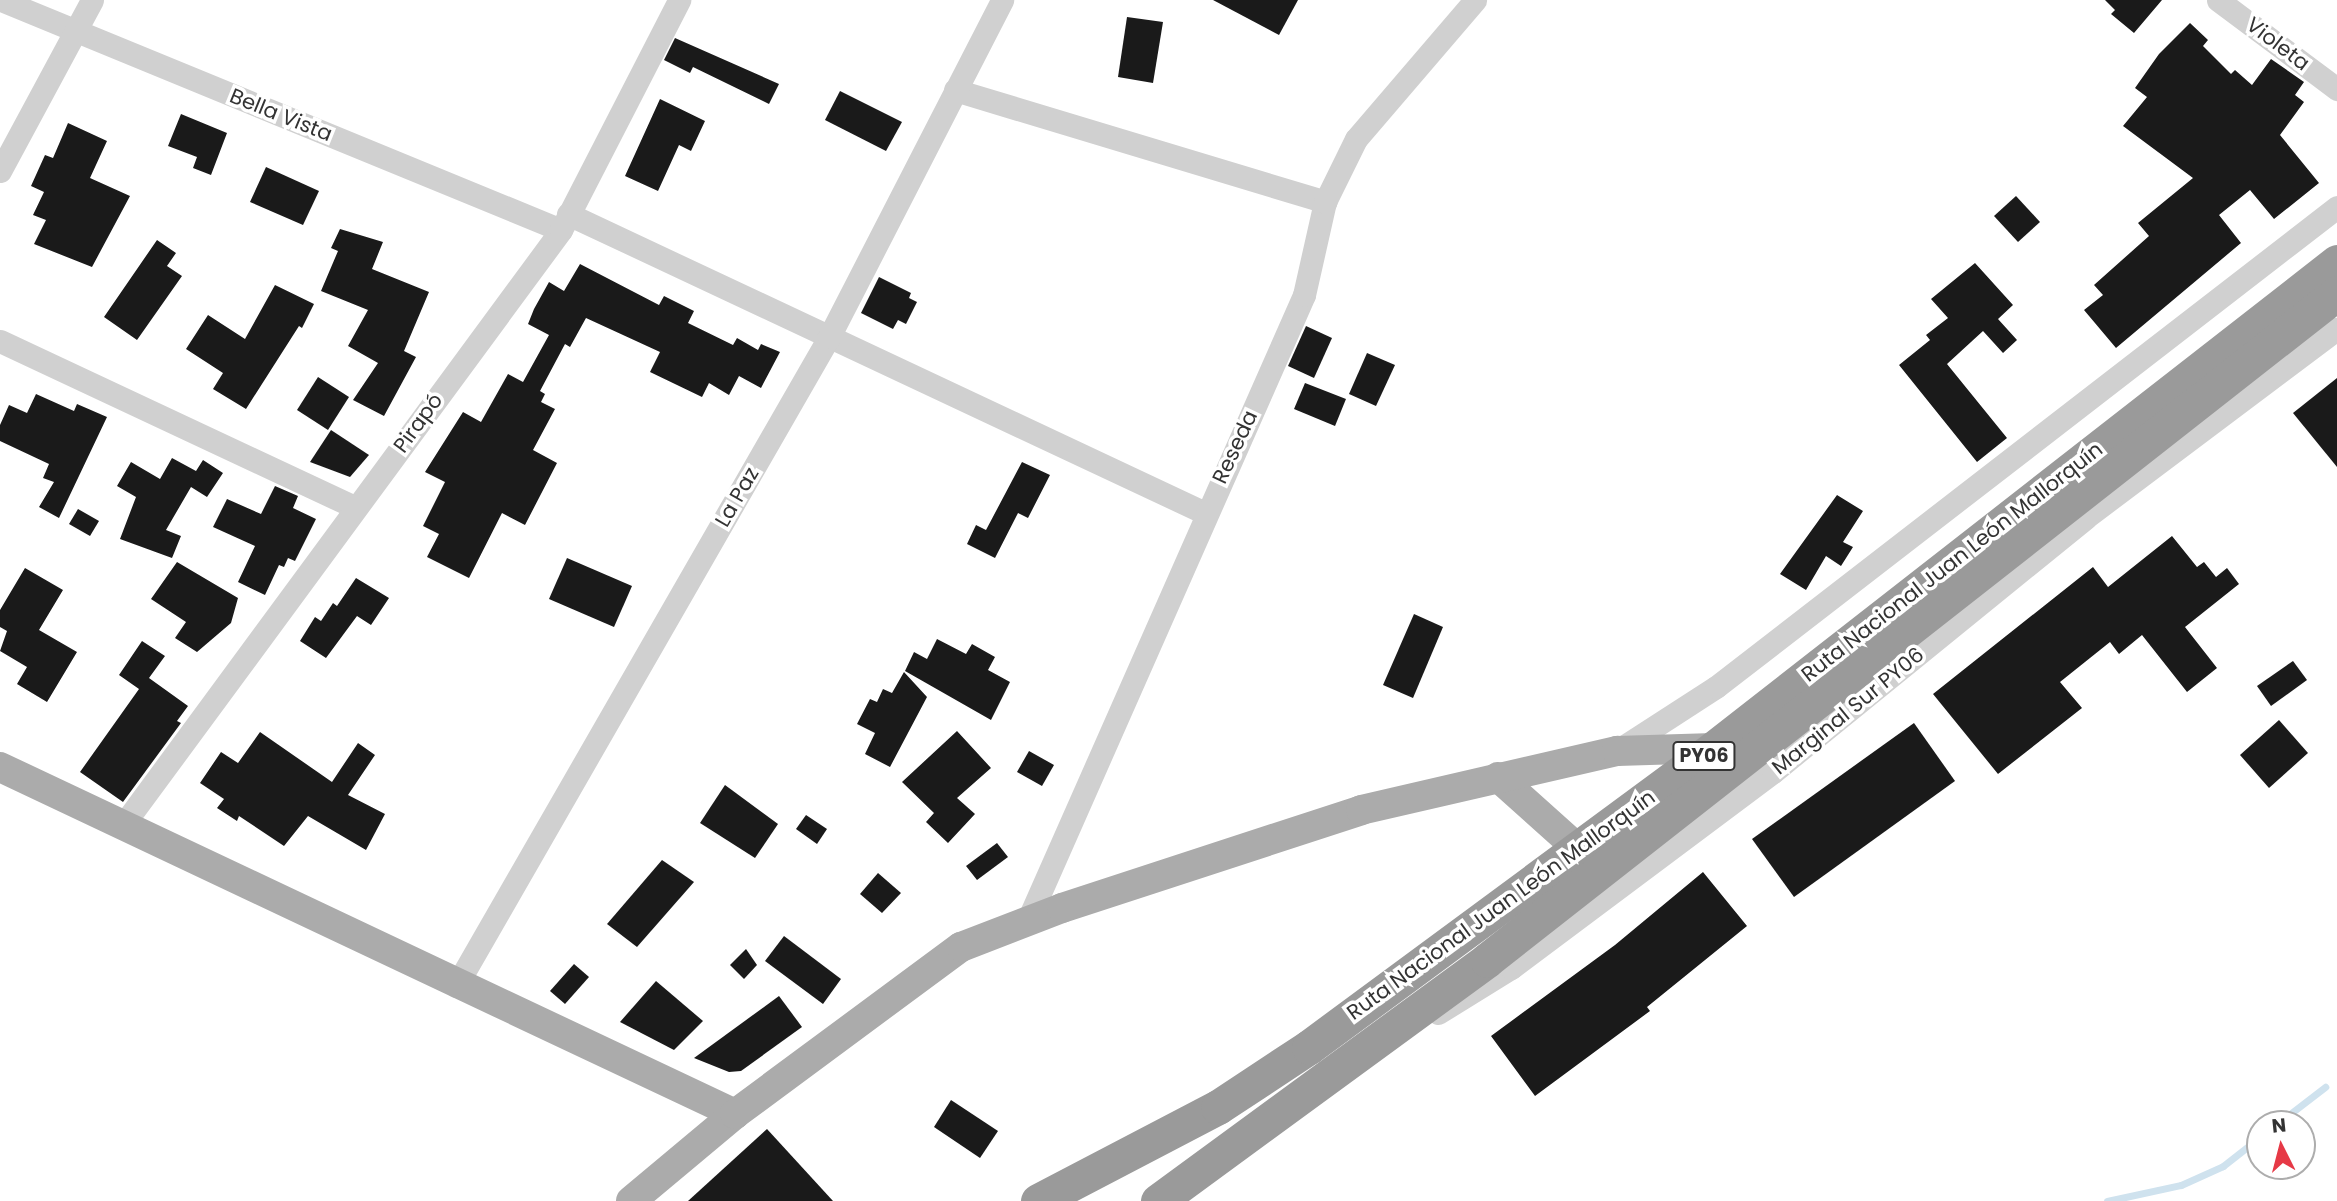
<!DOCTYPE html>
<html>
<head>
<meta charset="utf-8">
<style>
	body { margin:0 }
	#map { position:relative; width:2337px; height:1201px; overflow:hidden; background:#fff; font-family:Poppins,sans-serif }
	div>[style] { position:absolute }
	.stream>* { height:7px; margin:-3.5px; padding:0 3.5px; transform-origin:3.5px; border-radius:3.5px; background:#cfe2ee }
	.building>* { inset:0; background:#1a1a1a }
	.minor>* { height:23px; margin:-11.5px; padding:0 11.5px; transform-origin:11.5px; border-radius:11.5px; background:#d0d0d0 }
	.major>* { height:30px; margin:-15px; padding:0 15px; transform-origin:15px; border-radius:15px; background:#ababab }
	.highway>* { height:35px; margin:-17.5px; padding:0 17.5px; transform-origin:17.5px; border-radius:17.5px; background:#9a9a9a }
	span { translate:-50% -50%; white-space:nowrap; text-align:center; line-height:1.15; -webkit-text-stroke:7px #fff; paint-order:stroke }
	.shield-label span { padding:2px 5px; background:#fff; border:2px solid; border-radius:5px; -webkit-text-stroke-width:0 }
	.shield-label { font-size:19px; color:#333; font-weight:700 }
	.street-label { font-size:21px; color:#333 }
	.north { position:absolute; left:2246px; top:1110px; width:70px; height:70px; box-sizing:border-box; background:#fff; border:2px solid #adadad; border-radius:50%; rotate:354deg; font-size:19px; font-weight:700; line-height:28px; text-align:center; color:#333 }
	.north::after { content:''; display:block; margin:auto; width:24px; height:32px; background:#e63946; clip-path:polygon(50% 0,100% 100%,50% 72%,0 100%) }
</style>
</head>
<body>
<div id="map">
	<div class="stream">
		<i style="left:2277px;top:1124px;width:61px;rotate:-37.6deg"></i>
		<i style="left:2107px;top:1201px;width:76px;rotate:-12.2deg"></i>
		<i style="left:2181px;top:1185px;width:46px;rotate:-24.3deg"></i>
		<i style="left:2223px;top:1166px;width:47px;rotate:-38.1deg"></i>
	</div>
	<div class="building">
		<i style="clip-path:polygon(1213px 0,1298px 0,1279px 35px)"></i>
		<i style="clip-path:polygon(2105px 0,2162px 0,2134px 33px,2111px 14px,2115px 10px)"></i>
		<i style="clip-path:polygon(1127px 17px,1163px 22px,1153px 83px,1118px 77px)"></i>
		<i style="clip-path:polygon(2190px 23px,2208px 40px,2203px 46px,2231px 74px,2235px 70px,2252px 85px,2271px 59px,2304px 82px,2295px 95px,2304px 102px,2280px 135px,2319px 183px,2274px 219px,2250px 190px,2219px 215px,2241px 243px,2116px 348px,2084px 310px,2103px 295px,2094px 285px,2149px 236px,2138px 223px,2193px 178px,2123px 126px,2147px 97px,2135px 88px,2159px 54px)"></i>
		<i style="clip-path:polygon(675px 38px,779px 84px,769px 104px,693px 67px,690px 73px,664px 60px)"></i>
		<i style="clip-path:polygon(840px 91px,902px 122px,886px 151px,825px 120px)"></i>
		<i style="clip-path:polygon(660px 99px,705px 121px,691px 151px,679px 145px,658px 191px,625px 176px)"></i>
		<i style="clip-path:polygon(181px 114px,227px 133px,211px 175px,193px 168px,197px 157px,168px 146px)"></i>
		<i style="clip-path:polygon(68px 123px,107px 141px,90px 178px,130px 196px,92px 267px,34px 244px,46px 220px,33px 215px,44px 192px,31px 186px,45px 155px,53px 158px)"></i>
		<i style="clip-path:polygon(266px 167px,319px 191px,303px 225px,250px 202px)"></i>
		<i style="clip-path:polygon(2016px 196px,2040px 222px,2018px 242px,1994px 216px)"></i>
		<i style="clip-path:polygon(340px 229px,383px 242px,372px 269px,429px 292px,404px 351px,416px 357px,384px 416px,353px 400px,378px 363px,348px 346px,368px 310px,321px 291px,338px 251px,331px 248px)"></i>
		<i style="clip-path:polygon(157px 240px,176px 253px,167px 266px,182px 276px,137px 340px,104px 317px)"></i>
		<i style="clip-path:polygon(1975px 263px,2013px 305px,1998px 319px,2017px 340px,2003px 353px,1983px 331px,1947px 364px,2007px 438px,1977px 462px,1899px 365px,1930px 340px,1926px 335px,1948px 318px,1931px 299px)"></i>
		<i style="clip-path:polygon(580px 264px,659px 305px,664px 296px,694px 311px,688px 323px,733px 345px,737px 338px,758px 350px,761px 344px,780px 352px,761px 388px,739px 376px,729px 395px,709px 383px,702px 397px,650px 372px,660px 352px,586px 318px,570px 347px,565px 344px,540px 391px,545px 394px,541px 402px,555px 409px,533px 450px,557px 463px,525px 525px,502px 513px,469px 578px,427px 557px,439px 534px,423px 526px,445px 482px,425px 472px,463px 412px,481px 422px,508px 374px,523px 382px,549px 335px,528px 324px,534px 309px,549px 282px,564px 291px)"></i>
		<i style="clip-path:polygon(879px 277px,911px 293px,909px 298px,917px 302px,906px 324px,898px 320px,893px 329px,861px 313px)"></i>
		<i style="clip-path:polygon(275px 285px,314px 304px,302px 328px,299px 326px,246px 409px,213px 389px,223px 373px,186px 349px,208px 315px,245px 339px)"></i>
		<i style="clip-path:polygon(1306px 326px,1332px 338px,1314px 378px,1288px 366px)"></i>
		<i style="clip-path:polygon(1367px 353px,1395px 365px,1376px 406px,1349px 394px)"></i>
		<i style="clip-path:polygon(318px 377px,349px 397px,328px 430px,297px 410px)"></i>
		<i style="clip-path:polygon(2337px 378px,2337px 467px,2293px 413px)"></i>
		<i style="clip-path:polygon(1305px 383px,1346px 399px,1335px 426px,1294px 409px)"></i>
		<i style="clip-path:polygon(36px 394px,74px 411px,77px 404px,107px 417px,59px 518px,39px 507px,54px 482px,43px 478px,49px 464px,0 441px,0 425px,9px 405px,27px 413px)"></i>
		<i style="clip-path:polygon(331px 430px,369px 455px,350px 477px,310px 462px)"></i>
		<i style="clip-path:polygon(172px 458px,196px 471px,203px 460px,223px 473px,207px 497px,191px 487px,166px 530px,181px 536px,172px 558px,120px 539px,136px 497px,117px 486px,131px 462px,160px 479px)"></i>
		<i style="clip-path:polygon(1022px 462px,1050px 475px,1028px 518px,1018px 513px,995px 558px,967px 544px,976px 525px,986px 530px)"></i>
		<i style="clip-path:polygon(275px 486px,298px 496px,293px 508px,316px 519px,295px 561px,288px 558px,284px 567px,279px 565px,265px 595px,238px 582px,255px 546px,213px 527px,227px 499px,261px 514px)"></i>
		<i style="clip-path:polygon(1837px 495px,1863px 511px,1843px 542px,1853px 547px,1841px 566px,1826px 556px,1806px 590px,1780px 574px)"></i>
		<i style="clip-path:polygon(78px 509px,99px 521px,90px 536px,69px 524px)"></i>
		<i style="clip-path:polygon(2172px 536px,2197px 567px,2204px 562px,2216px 577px,2227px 568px,2239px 584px,2185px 627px,2217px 668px,2187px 692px,2142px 635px,2119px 654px,2110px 642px,2060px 682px,2082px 708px,1998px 774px,1933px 694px,2093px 567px,2108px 587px)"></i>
		<i style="clip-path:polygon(567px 558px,632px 586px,614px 627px,549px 599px)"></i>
		<i style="clip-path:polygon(177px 562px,238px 598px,231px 623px,197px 652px,175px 638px,186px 622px,151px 599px)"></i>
		<i style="clip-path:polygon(25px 568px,63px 590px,39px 630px,77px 652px,47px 702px,17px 684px,27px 667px,0 651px,7px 631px,0 627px,0 610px)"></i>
		<i style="clip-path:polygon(356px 578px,389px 598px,371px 625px,357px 616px,326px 658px,300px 641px,315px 617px,321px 621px,333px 603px,337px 606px)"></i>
		<i style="clip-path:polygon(1414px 614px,1443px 627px,1413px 698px,1383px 685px)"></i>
		<i style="clip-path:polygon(937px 639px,966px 654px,972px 644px,995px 657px,988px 670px,1010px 682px,991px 720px,905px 671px,914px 652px,927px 659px)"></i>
		<i style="clip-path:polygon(142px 641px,165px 656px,149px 678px,188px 706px,177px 721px,181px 723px,123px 802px,80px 772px,139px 689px,119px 675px)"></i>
		<i style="clip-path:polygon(2293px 661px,2307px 680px,2271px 706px,2257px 686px)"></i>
		<i style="clip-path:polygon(904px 672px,927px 697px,890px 767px,865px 754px,875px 733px,857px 724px,870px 699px,877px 702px,883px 689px,892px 693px)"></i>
		<i style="clip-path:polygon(2279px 720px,2308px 753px,2269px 788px,2240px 755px)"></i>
		<i style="clip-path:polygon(1914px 723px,1955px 781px,1794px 897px,1752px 839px)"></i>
		<i style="clip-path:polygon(957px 731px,991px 768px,957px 798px,975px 814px,948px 843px,926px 822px,934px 813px,902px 782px)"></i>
		<i style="clip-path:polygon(260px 732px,332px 782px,358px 743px,375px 755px,348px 795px,385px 814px,366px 850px,308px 816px,284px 846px,239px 816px,237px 821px,217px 808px,224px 799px,200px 783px,221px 752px,238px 763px)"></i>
		<i style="clip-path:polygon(1029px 751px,1054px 765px,1042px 786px,1017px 772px)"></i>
		<i style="clip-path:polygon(725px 785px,778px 824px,755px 858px,700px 823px)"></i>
		<i style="clip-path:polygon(806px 815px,827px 829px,817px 844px,796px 829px)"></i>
		<i style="clip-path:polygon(997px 843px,1008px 857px,977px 880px,966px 866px)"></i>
		<i style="clip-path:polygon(662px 860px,694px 882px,637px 947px,607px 924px)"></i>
		<i style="clip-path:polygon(1703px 872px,1747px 926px,1647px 1007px,1650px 1011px,1535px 1096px,1491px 1036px,1615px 945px)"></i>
		<i style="clip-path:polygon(878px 873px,901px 893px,882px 913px,860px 894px)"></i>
		<i style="clip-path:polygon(784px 936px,841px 979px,823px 1004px,765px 961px)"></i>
		<i style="clip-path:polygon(746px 949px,757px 965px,744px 979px,730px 965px)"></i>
		<i style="clip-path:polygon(574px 964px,589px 977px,565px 1004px,550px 991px)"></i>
		<i style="clip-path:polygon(656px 981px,703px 1021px,674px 1050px,620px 1022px)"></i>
		<i style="clip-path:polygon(779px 996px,802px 1027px,741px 1071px,729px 1072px,694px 1058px)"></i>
		<i style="clip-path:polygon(951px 1100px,998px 1131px,980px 1158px,934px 1127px)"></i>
		<i style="clip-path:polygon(767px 1129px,833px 1201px,688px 1201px)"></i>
	</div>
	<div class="minor">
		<i style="left:1px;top:0;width:605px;rotate:22.33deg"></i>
		<i style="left:2218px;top:0;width:149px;rotate:36.8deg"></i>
		<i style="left:955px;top:90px;width:387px;rotate:16.8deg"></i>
		<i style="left:0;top:171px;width:194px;rotate:-61.7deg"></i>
		<i style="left:568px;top:214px;width:704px;rotate:25.14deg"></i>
		<i style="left:0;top:341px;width:393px;rotate:25.1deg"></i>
		<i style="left:1617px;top:751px;width:118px;rotate:-32.9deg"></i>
		<i style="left:1716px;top:687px;width:785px;rotate:-37.7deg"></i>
		<i style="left:123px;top:825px;width:739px;rotate:-53.64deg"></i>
		<i style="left:561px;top:230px;width:259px;rotate:-62.8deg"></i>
		<i style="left:1028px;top:920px;width:683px;rotate:-66.17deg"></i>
		<i style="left:1304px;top:295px;width:95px;rotate:-77.3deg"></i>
		<i style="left:1325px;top:202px;width:70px;rotate:-63.8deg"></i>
		<i style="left:1356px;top:139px;width:183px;rotate:-49.4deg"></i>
		<i style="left:456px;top:986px;width:749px;rotate:-60.11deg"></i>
		<i style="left:829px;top:337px;width:379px;rotate:-62.8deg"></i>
		<i style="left:1438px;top:1013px;width:86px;rotate:-31.7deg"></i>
		<i style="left:1511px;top:968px;width:327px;rotate:-36.8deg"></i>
		<i style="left:1773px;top:772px;width:402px;rotate:-39.1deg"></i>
		<i style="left:2085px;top:518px;width:315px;rotate:-36.9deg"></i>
	</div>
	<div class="major">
		<i style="left:0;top:767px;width:813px;rotate:25.27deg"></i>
		<i style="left:1498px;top:777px;width:129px;rotate:41.9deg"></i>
		<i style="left:631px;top:1201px;width:136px;rotate:-39.9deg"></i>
		<i style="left:735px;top:1114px;width:281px;rotate:-36.5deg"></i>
		<i style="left:961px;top:947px;width:108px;rotate:-21.1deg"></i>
		<i style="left:1062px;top:908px;width:315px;rotate:-18.1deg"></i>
		<i style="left:1361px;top:810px;width:263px;rotate:-13deg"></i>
		<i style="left:1617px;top:751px;width:97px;rotate:-1.8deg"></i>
	</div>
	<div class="highway">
		<i style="left:1038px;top:1201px;width:203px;rotate:-27.6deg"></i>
		<i style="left:1218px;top:1107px;width:109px;rotate:-33.4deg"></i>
		<i style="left:1309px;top:1047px;width:503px;rotate:-36.44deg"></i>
		<i style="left:1714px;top:748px;width:790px;rotate:-37.96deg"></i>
		<i style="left:1158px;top:1201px;width:408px;rotate:-36.2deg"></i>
		<i style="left:1487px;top:960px;width:1080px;rotate:-38.12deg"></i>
	</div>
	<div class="shield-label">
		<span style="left:1704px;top:756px">PY06</span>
	</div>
	<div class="street-label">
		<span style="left:2278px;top:44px;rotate:37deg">Violeta</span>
		<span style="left:281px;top:115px;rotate:22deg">Bella Vista</span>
		<span style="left:418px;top:423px;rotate:-54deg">Pirapó</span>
		<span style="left:1235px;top:447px;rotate:-65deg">Reseda</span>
		<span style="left:737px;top:497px;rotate:-60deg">La Paz</span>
		<span style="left:1952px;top:562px;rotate:-38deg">Ruta Nacional Juan León Mallorquín</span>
		<span style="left:1848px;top:711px;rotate:-39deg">Marginal Sur PY06</span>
		<span style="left:1501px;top:905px;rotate:-36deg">Ruta Nacional Juan León Mallorquín</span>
	</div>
	<div class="north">N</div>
</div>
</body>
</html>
